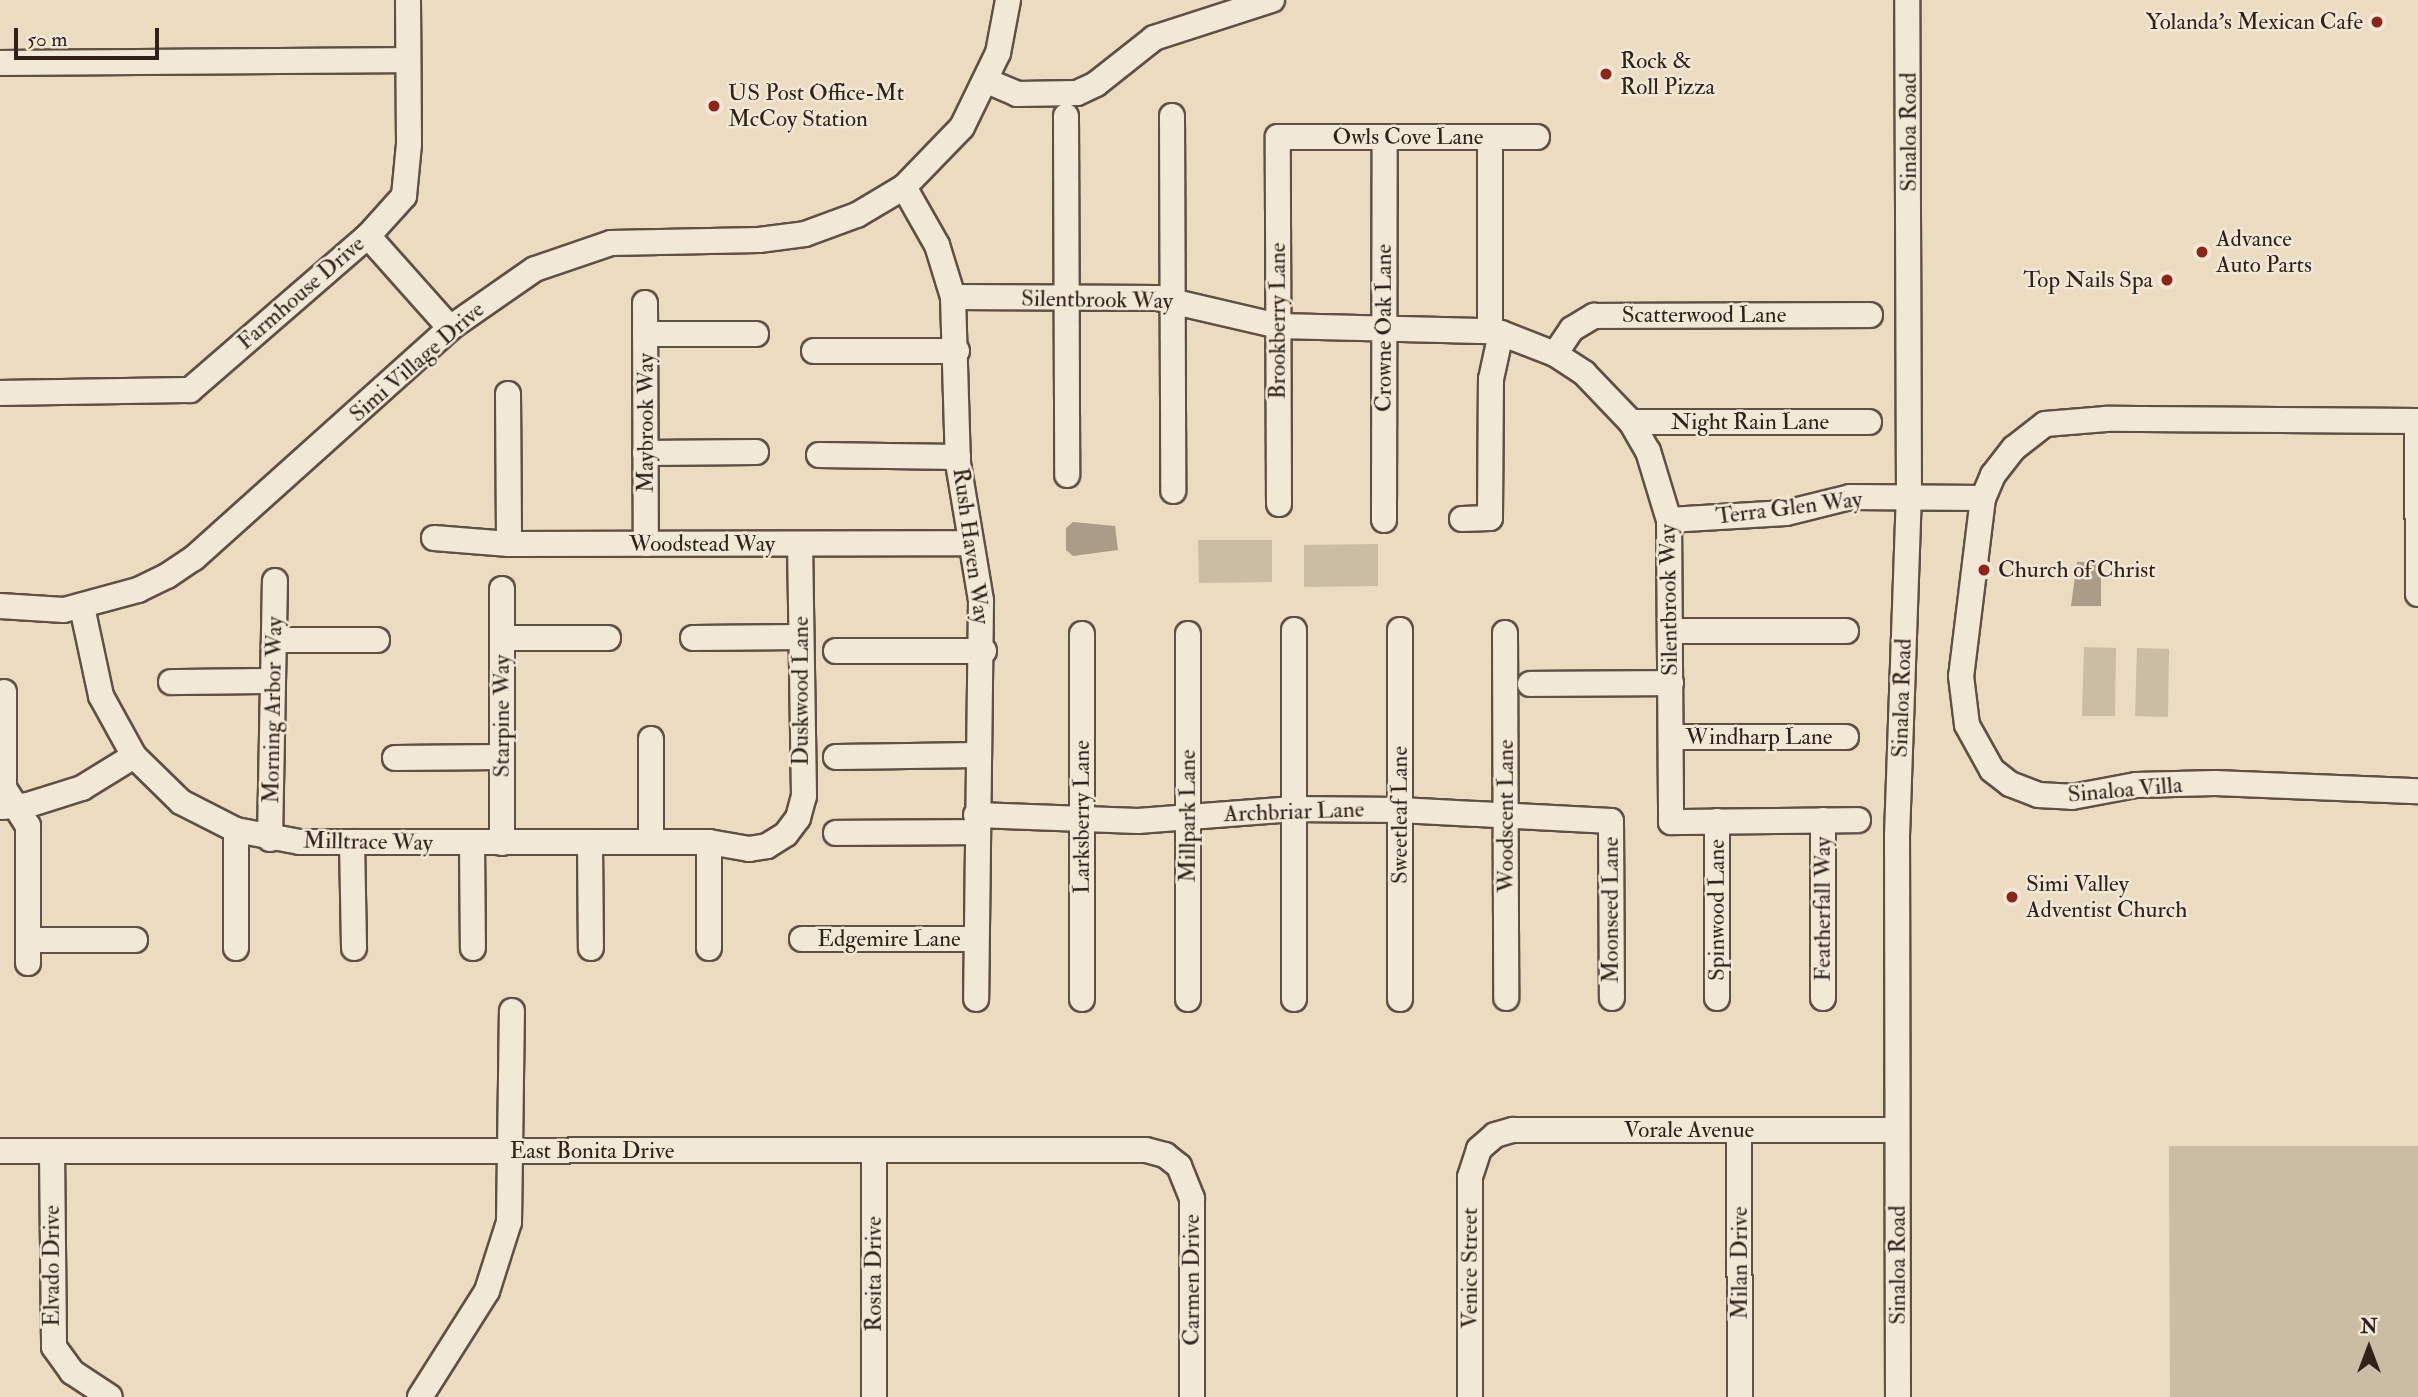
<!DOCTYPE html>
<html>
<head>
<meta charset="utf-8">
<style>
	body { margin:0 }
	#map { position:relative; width:2418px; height:1397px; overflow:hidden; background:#ebdbc0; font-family:"IM FELL Double Pica",serif }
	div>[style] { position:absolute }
	.green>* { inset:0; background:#cbbca4 }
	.water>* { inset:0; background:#ab9c88 }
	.roads { filter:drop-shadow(2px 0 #5f5044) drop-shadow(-2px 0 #5f5044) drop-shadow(0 2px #5f5044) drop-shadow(0 -2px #5f5044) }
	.minor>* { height:24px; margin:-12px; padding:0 12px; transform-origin:12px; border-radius:12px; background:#f2e8d6 }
	.dots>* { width:19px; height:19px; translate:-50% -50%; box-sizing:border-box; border:4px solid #f2e8d6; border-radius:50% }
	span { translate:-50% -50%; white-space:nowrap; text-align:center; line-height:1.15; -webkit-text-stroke:5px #f2e8d6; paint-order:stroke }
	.poi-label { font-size:23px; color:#30221a }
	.right { translate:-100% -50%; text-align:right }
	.left { translate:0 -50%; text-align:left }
	.street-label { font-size:23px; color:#30221a }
	.north { position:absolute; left:2334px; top:1313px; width:70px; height:70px; -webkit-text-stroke:5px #f2e8d6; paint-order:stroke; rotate:0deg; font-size:19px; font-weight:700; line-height:28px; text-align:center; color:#30221a }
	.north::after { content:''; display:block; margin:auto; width:24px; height:32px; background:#30221a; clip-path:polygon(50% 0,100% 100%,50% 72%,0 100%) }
	.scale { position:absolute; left:14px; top:28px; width:145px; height:32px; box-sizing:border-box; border:4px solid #30221a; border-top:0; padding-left:9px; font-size:21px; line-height:24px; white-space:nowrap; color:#30221a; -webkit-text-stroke:5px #f2e8d6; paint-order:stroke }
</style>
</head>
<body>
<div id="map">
	<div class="green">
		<i style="clip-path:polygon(1198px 540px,1272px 540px,1272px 582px,1199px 583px)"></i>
		<i style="clip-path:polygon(1378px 544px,1378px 586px,1304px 587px,1304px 545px)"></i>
		<i style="clip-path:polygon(2084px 647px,2116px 648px,2115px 716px,2082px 716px)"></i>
		<i style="clip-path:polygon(2137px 648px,2169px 649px,2168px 717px,2135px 716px)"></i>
		<i style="clip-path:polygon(2169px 1146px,2418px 1146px,2418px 1397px,2170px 1397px)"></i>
	</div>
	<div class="water">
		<i style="clip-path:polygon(1073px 522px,1115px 526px,1118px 550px,1073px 556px,1066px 550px,1066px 528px)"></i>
		<i style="clip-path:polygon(2077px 562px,2101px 562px,2101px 606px,2071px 606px)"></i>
	</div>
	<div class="roads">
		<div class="minor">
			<i style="left:0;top:63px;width:408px;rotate:-0.4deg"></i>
			<i style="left:987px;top:81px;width:33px;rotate:23deg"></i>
			<i style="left:1017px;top:94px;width:60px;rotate:-1deg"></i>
			<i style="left:1077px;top:93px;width:21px;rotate:-25deg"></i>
			<i style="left:1096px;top:84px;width:74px;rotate:-38.4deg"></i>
			<i style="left:1154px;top:38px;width:124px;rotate:-17.9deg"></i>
			<i style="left:1066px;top:116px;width:359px;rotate:89.8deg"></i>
			<i style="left:1172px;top:116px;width:375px;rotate:89.8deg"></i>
			<i style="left:904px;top:187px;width:67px;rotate:60.4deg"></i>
			<i style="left:937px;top:245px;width:54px;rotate:72.9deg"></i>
			<i style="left:953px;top:297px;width:166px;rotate:88.3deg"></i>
			<i style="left:958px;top:463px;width:140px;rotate:80.5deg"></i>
			<i style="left:981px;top:601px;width:398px;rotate:90.7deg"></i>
			<i style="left:368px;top:236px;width:123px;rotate:48.3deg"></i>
			<i style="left:953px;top:297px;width:205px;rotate:0.3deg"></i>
			<i style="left:1158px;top:298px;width:123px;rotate:13.1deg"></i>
			<i style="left:1278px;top:326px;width:212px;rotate:1.4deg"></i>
			<i style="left:1490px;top:331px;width:194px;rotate:-90deg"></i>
			<i style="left:645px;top:303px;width:241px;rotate:89.8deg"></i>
			<i style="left:645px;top:334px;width:111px"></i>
			<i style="left:814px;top:351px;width:143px"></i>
			<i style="left:1555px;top:354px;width:30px;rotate:-56deg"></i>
			<i style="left:1572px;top:329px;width:26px;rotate:-31deg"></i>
			<i style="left:1594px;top:316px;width:276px;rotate:-0.2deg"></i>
			<i style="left:0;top:393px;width:190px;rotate:-0.9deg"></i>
			<i style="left:190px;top:390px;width:235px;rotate:-40.9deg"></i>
			<i style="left:368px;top:236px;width:54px;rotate:-48deg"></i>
			<i style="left:404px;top:196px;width:52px;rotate:-84.5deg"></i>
			<i style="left:409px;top:144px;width:144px;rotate:-90.4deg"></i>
			<i style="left:508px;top:394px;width:150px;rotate:89.6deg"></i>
			<i style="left:2417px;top:421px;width:173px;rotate:89.7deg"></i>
			<i style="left:2418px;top:421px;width:312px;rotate:-179.6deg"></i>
			<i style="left:2106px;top:419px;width:61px;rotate:175.3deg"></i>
			<i style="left:2045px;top:424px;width:39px;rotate:142deg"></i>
			<i style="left:2014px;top:448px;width:34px;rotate:128deg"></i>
			<i style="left:1993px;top:475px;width:25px;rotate:113deg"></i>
			<i style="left:1983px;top:498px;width:179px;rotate:97deg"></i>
			<i style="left:1961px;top:676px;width:49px;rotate:83deg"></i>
			<i style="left:1967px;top:725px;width:51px;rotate:60.9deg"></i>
			<i style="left:1992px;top:770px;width:23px;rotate:38deg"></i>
			<i style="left:2010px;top:784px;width:30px;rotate:21deg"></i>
			<i style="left:2038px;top:795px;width:34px;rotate:3deg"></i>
			<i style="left:2072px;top:797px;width:65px;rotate:-10.6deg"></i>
			<i style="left:2136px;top:785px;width:79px;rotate:-1.5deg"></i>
			<i style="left:2215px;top:783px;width:203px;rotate:2.3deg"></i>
			<i style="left:1631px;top:422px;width:238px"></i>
			<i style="left:645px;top:453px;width:111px;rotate:-0.5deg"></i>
			<i style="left:819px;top:455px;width:139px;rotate:0.8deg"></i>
			<i style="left:1279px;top:504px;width:367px;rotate:-90.2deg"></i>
			<i style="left:1278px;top:137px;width:259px"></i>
			<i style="left:1462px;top:519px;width:28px;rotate:-2deg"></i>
			<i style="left:1490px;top:518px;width:139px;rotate:-89.6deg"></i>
			<i style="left:1491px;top:379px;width:47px;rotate:-77.7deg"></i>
			<i style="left:1501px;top:333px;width:58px;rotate:21.3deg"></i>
			<i style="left:1555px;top:354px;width:35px;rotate:33deg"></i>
			<i style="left:1584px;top:373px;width:68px;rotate:46.2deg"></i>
			<i style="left:1631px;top:422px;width:34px;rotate:60deg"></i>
			<i style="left:1648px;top:451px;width:72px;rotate:73.1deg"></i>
			<i style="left:1669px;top:520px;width:302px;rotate:89.6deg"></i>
			<i style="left:1671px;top:822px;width:187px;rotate:-0.6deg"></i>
			<i style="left:1384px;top:520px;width:383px;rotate:-89.9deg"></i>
			<i style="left:1669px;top:520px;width:117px;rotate:-3.4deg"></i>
			<i style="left:1786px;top:513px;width:66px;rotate:-14deg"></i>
			<i style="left:1850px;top:497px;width:133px;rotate:0.4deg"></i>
			<i style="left:434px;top:538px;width:75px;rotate:4.6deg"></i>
			<i style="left:509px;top:544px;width:462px;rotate:-0.1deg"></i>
			<i style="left:502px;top:589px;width:254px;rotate:90deg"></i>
			<i style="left:0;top:606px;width:64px;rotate:3.6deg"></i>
			<i style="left:64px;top:610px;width:77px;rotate:-15.1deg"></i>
			<i style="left:138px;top:590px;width:32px;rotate:-26deg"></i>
			<i style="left:167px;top:576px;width:32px;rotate:-34deg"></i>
			<i style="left:194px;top:558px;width:344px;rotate:-41.9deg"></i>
			<i style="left:450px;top:328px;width:103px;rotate:-34.8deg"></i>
			<i style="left:535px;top:269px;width:80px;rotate:-18.9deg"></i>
			<i style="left:611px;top:243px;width:148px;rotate:-1.2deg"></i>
			<i style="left:759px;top:240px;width:46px;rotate:-7.4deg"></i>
			<i style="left:805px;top:234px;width:55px;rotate:-20.1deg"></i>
			<i style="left:857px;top:215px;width:55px;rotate:-30.8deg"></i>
			<i style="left:904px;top:187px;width:83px;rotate:-46deg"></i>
			<i style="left:962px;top:127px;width:82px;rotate:-64.1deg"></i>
			<i style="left:998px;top:53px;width:54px;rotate:-79.3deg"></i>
			<i style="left:82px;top:607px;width:91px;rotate:77.9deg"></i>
			<i style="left:101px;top:696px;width:68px;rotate:61.2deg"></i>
			<i style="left:134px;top:756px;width:66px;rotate:44.4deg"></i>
			<i style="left:181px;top:802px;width:62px;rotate:27deg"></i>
			<i style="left:236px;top:830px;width:65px;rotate:10.6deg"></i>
			<i style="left:300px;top:842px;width:409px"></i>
			<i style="left:709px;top:842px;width:41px;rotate:9.9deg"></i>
			<i style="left:749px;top:849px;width:18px;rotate:-9deg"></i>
			<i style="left:767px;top:846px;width:22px;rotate:-32deg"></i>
			<i style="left:786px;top:834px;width:20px;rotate:-53deg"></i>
			<i style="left:798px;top:818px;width:23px;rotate:-75deg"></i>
			<i style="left:804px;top:796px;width:252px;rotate:-90.9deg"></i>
			<i style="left:1294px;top:630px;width:369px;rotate:90deg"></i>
			<i style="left:1400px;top:630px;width:369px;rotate:90deg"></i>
			<i style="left:1671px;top:631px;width:175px"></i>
			<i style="left:1505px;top:633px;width:365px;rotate:89.8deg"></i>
			<i style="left:1082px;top:634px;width:365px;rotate:90deg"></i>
			<i style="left:1188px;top:634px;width:365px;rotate:90deg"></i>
			<i style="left:502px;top:638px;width:106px"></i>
			<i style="left:693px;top:638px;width:107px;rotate:-0.5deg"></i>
			<i style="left:275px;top:640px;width:102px"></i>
			<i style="left:836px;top:651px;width:148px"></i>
			<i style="left:171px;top:682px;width:102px;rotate:-0.6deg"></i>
			<i style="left:1530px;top:684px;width:141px;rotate:-0.4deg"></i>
			<i style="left:4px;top:692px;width:96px;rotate:90deg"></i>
			<i style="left:4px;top:788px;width:45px;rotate:57.7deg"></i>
			<i style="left:28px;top:826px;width:137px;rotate:90deg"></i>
			<i style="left:1671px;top:737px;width:175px"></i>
			<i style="left:651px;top:739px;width:103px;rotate:90deg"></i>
			<i style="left:836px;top:757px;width:140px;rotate:-0.8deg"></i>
			<i style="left:395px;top:758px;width:107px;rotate:-0.5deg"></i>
			<i style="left:1px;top:807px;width:27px;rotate:-4deg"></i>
			<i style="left:28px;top:805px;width:57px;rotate:-17.5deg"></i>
			<i style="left:82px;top:788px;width:61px;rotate:-31.6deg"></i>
			<i style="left:976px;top:815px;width:162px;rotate:2.1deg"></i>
			<i style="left:1138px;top:821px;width:156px;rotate:-4.4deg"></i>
			<i style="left:1294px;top:809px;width:106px;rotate:0.5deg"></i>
			<i style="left:1400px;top:810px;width:211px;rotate:3deg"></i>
			<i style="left:1611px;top:821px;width:177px;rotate:89.7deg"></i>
			<i style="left:1823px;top:820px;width:178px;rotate:90deg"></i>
			<i style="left:1717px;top:821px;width:177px;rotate:90deg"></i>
			<i style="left:236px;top:830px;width:118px;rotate:90deg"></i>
			<i style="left:836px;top:833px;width:140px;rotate:-0.4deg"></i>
			<i style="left:270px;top:839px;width:258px;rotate:-88.9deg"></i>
			<i style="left:352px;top:842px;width:106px;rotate:88.9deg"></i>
			<i style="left:709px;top:842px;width:106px;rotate:90deg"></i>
			<i style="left:472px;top:843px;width:105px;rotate:89.5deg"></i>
			<i style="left:590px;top:843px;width:105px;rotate:89.5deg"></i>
			<i style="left:802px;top:939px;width:173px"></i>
			<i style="left:28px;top:940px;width:107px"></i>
			<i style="left:1739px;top:1130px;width:267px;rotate:89.8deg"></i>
			<i style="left:874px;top:1150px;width:247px;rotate:90deg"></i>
			<i style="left:0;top:1151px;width:1146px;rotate:-0.05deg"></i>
			<i style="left:1146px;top:1150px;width:20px;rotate:15deg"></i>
			<i style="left:1165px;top:1155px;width:18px;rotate:38deg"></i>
			<i style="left:1179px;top:1166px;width:35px;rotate:68deg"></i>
			<i style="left:1192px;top:1199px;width:198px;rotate:90deg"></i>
			<i style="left:52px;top:1151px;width:196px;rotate:89.4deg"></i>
			<i style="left:54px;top:1347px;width:31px;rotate:54deg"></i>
			<i style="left:72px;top:1372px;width:45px;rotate:33.3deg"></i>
			<i style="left:420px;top:1397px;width:125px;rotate:-57.7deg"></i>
			<i style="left:487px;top:1291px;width:72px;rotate:-72.3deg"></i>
			<i style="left:509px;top:1222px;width:211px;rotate:-89.2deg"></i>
			<i style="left:1470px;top:1397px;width:220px;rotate:-90deg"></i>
			<i style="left:1470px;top:1177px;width:29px;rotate:-72deg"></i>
			<i style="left:1479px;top:1149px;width:21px;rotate:-41deg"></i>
			<i style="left:1495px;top:1135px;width:19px;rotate:-16deg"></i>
			<i style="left:1513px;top:1130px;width:384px"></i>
			<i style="left:1898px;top:1397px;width:561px;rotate:-90.1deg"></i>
			<i style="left:1897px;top:836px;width:339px;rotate:-88deg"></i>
			<i style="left:1909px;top:497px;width:497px;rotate:-90.2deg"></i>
		</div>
	</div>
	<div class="dots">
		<i style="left:2377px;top:22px;background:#8f2418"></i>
		<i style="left:1606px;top:74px;background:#8f2418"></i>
		<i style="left:714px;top:106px;background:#8f2418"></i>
		<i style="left:2202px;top:252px;background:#8f2418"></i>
		<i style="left:2167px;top:280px;background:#8f2418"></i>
		<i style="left:1984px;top:570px;background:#8f2418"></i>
		<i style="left:2012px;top:897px;background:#8f2418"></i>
	</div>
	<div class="poi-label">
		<span class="right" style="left:2363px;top:22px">Yolanda's Mexican Cafe</span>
		<span class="left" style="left:1620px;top:74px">Rock &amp;<br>Roll Pizza</span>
		<span class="left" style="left:728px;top:106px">US Post Office-Mt<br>McCoy Station</span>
		<span class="left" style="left:2216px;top:252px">Advance<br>Auto Parts</span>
		<span class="right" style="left:2153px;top:280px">Top Nails Spa</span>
		<span class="left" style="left:1998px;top:570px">Church of Christ</span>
		<span class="left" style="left:2026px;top:897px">Simi Valley<br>Adventist Church</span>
	</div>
	<div class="street-label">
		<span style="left:1909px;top:132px;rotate:-90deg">Sinaloa Road</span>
		<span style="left:1408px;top:137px">Owls Cove Lane</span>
		<span style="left:301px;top:293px;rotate:-41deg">Farmhouse Drive</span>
		<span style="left:1097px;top:300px;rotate:1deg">Silentbrook Way</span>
		<span style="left:1704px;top:315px">Scatterwood Lane</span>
		<span style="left:1278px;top:321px;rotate:-90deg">Brookberry Lane</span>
		<span style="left:1384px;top:328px;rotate:-90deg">Crowne Oak Lane</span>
		<span style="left:417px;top:362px;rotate:-41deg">Simi Village Drive</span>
		<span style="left:1750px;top:422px">Night Rain Lane</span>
		<span style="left:646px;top:423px;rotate:-90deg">Maybrook Way</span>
		<span style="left:1789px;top:508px;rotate:-7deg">Terra Glen Way</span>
		<span style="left:702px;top:544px">Woodstead Way</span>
		<span style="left:971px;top:546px;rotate:82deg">Rush Haven Way</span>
		<span style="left:1669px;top:600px;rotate:-91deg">Silentbrook Way</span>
		<span style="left:801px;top:691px;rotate:-90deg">Duskwood Lane</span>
		<span style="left:1902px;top:698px;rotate:-88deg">Sinaloa Road</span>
		<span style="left:273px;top:710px;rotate:-89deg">Morning Arbor Way</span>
		<span style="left:502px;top:716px;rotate:-90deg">Starpine Way</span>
		<span style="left:1759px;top:737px">Windharp Lane</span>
		<span style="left:2125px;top:790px;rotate:-5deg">Sinaloa Villa</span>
		<span style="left:1294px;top:812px;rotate:-2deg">Archbriar Lane</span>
		<span style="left:1400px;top:815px;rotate:-90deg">Sweetleaf Lane</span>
		<span style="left:1188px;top:816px;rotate:-90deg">Millpark Lane</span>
		<span style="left:1506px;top:816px;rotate:-90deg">Woodscent Lane</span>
		<span style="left:1082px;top:817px;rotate:-90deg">Larksberry Lane</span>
		<span style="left:368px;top:842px;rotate:1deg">Milltrace Way</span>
		<span style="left:1823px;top:909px;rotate:-90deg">Featherfall Way</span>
		<span style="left:1611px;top:910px;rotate:-90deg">Moonseed Lane</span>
		<span style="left:1717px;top:910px;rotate:-90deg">Spinwood Lane</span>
		<span style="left:889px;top:939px">Edgemire Lane</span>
		<span style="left:1689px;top:1130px">Vorale Avenue</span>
		<span style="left:592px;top:1151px">East Bonita Drive</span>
		<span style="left:1740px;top:1263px;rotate:-90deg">Milan Drive</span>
		<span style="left:1898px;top:1265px;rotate:-90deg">Sinaloa Road</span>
		<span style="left:52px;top:1266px;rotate:-90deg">Elvado Drive</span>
		<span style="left:1470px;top:1268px;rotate:-90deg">Venice Street</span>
		<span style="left:874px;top:1274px;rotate:-90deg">Rosita Drive</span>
		<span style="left:1192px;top:1280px;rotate:-90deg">Carmen Drive</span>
	</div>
	<div class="north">N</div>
	<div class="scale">50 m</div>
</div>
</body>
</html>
